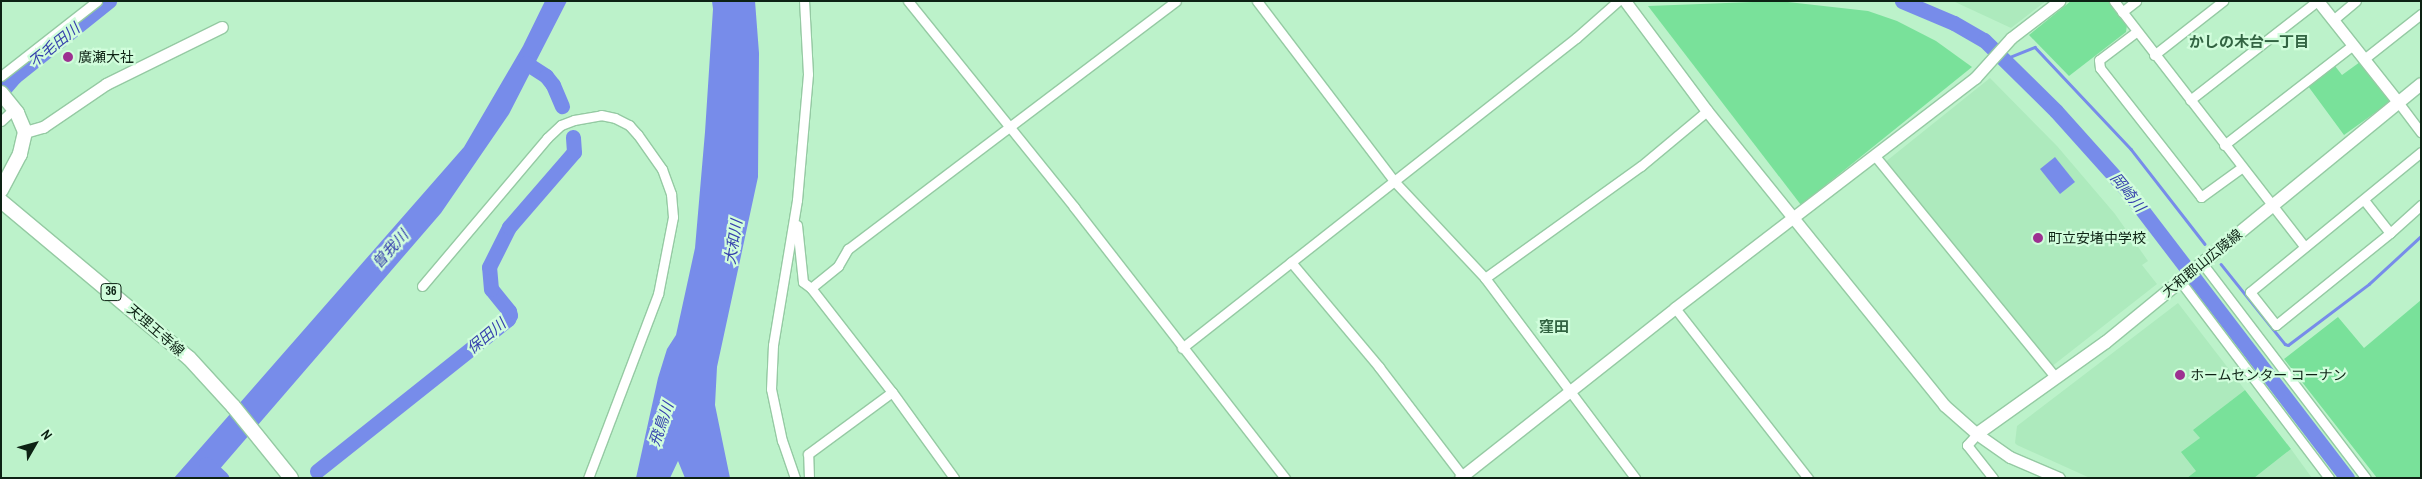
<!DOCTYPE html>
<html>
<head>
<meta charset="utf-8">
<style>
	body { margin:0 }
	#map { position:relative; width:2422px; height:479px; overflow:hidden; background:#bcf2ca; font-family:"Archivo Narrow","Noto Sans JP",sans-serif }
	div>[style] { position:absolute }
	.built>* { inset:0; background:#adeabd }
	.green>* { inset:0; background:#79e19a }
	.water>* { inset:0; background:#778cea }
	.stream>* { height:2.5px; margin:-1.25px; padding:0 1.25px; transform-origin:1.25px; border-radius:1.25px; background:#778cea }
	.river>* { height:15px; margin:-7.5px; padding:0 7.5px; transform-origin:7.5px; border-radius:7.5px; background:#778cea }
	.roads { filter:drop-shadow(1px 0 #95caa3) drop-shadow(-1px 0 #95caa3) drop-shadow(0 1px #95caa3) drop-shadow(0 -1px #95caa3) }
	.minor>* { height:9px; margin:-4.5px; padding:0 4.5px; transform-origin:4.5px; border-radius:4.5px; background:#fff }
	.tertiary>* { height:11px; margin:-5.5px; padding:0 5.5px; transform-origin:5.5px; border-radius:5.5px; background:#fff }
	.secondary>* { height:12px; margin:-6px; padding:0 6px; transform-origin:6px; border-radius:6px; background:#fff }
	.primary>* { height:14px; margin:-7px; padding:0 7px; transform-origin:7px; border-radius:7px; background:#fff }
	.dots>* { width:14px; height:14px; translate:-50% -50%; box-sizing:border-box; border:2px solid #d1fddc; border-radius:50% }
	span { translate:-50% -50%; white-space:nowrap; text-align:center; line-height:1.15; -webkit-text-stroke:4.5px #d1fddc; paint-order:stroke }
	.shield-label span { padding:1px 4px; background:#d1fddc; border:1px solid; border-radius:4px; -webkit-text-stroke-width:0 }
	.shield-label { font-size:12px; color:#0d2214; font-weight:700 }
	.poi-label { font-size:14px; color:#0d2214 }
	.left { translate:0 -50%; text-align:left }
	.street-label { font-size:14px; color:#0d2214 }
	.neighbourhood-label { font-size:15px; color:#326442; font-weight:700 }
	.water-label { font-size:15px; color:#3641ad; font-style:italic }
	.frame { position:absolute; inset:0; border:2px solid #0d2214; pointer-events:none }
	.north { position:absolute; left:10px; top:419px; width:50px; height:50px; -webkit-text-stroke:4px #d1fddc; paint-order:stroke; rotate:52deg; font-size:14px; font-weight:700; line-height:20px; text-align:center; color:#0d2214 }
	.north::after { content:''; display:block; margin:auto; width:18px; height:22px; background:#0d2214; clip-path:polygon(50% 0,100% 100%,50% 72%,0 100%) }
</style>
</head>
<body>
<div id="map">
	<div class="built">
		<i style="clip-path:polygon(1953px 1px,2046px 1px,2011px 28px)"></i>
		<i style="clip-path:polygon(1990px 78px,2057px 146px,2115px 214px,2148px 261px,2142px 265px,2157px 284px,2051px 367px,1884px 163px)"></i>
		<i style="clip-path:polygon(2178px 303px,2245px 390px,2194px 430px,2200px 438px,2196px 471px,2187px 478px,2090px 478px,2017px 445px,2015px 443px,2017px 426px)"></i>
		<i style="clip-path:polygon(2291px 449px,2312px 478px,2254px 478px)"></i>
	</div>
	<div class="green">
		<i style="clip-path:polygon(1779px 1px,1868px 11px,1897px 21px,1936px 41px,1972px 67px,1801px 205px,1648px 6px)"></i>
		<i style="clip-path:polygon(2071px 1px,2108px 1px,2127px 25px,2126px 32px,2069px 76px,2029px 35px)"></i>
		<i style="clip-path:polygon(2360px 62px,2390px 102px,2344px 135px,2308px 86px,2335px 66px,2342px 75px)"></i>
		<i style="clip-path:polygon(2421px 300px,2421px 478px,2377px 478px,2284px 359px,2338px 317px,2364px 348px)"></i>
		<i style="clip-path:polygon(2245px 390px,2291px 449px,2254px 478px,2187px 478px,2196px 471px,2181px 452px,2200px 438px,2193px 430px)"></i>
	</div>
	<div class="water">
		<i style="clip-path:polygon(545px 1px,567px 1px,509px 114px,441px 213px,212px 478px,174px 478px,464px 147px,523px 46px)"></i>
		<i style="clip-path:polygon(712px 1px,755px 1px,759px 53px,758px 177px,717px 367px,715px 405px,730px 478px,685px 478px,678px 461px,670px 478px,636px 478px,658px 378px,667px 349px,676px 335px,695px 248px,705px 132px,713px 9px)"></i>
		<i style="clip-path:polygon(2055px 157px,2075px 182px,2060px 194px,2040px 169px)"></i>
	</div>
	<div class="stream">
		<i style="left:2005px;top:59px;width:32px;rotate:-22deg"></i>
		<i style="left:2035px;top:47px;width:140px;rotate:46.7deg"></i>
		<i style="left:2131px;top:149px;width:120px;rotate:52.1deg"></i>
		<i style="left:2221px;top:264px;width:102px;rotate:51.3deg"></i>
		<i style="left:2285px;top:344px;width:3px;rotate:18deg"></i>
		<i style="left:2288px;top:345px;width:101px;rotate:-37deg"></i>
		<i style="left:2369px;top:284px;width:71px;rotate:-42.7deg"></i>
	</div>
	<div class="river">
		<i style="left:1902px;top:1px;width:56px;rotate:22.9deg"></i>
		<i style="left:1954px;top:23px;width:34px;rotate:30deg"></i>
		<i style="left:1984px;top:40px;width:101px;rotate:44.6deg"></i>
		<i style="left:2056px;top:111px;width:105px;rotate:48.1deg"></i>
		<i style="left:2126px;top:189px;width:364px;rotate:52.6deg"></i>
		<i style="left:526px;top:63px;width:24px;rotate:33deg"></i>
		<i style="left:546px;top:76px;width:11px;rotate:52deg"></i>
		<i style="left:553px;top:85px;width:23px;rotate:67deg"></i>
		<i style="left:1px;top:92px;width:20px;rotate:-49deg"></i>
		<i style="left:14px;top:77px;width:122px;rotate:-38.7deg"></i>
		<i style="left:206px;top:464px;width:21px;rotate:43deg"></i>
		<i style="left:317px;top:471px;width:244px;rotate:-38.5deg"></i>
		<i style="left:508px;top:319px;width:4px;rotate:-63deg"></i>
		<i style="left:510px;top:315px;width:4px;rotate:-104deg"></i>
		<i style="left:509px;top:311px;width:28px;rotate:-129deg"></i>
		<i style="left:491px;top:289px;width:22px;rotate:-95deg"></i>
		<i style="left:489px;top:267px;width:45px;rotate:-63.4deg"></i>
		<i style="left:509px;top:227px;width:99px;rotate:-49.1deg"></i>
		<i style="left:574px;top:152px;width:15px;rotate:-94deg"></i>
	</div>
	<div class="roads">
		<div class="minor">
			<i style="left:908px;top:1px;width:265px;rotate:51.1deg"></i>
			<i style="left:1074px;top:207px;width:343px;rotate:52.1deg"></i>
			<i style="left:1257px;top:1px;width:226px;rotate:52.7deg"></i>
			<i style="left:1394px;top:181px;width:133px;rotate:46.8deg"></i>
			<i style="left:1485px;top:278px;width:250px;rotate:53.1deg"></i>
			<i style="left:2114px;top:1px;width:311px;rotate:52.2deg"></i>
			<i style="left:2122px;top:12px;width:18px;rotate:-38deg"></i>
			<i style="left:2333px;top:20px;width:30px;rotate:-40deg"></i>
			<i style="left:2136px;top:32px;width:46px;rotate:142.9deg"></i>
			<i style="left:2099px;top:60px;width:8px;rotate:83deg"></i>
			<i style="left:2100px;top:68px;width:164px;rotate:51.9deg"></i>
			<i style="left:2201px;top:197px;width:49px;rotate:-35.9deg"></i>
			<i style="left:2154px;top:55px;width:88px;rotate:-38deg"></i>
			<i style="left:2364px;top:59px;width:73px;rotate:-38.3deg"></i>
			<i style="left:1px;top:76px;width:122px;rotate:-38deg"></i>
			<i style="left:2190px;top:100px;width:161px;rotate:-37.9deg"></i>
			<i style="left:2398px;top:102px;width:38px;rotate:53deg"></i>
			<i style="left:1px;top:121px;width:18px;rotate:-43deg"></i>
			<i style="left:2224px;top:145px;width:163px;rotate:-37.8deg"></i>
			<i style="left:2421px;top:152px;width:221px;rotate:140.7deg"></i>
			<i style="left:2250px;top:292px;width:42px;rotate:51.8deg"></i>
			<i style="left:2276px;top:325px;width:146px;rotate:-38.9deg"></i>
			<i style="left:2390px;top:233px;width:42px;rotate:-42.1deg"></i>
			<i style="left:1875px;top:156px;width:286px;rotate:50.8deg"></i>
			<i style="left:2364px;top:200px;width:42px;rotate:51.8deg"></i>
			<i style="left:797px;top:225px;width:57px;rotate:84deg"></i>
			<i style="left:803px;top:282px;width:10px;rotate:37deg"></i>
			<i style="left:811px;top:288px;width:132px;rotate:52.1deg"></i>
			<i style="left:892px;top:392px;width:106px;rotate:54.2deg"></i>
			<i style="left:1291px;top:262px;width:137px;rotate:50deg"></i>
			<i style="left:1379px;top:367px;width:140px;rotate:52.6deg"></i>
			<i style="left:2202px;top:263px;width:270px;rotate:52.7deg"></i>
			<i style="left:1485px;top:278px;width:192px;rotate:-35.7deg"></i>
			<i style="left:1641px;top:166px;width:86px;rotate:-39.8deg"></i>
			<i style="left:2180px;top:281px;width:247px;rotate:52.9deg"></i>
			<i style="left:422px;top:286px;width:194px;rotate:-49.8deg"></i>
			<i style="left:547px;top:138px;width:19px;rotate:-43deg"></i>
			<i style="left:561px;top:125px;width:14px;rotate:-21deg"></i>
			<i style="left:574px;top:120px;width:27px;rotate:-10deg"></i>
			<i style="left:601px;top:115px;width:14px;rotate:12deg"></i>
			<i style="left:615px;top:118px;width:16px;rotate:27deg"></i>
			<i style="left:629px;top:125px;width:13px;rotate:48deg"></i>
			<i style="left:638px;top:135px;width:42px;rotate:54.8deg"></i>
			<i style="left:662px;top:169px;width:27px;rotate:70deg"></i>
			<i style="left:671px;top:194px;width:23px;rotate:85deg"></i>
			<i style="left:673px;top:217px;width:78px;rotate:101deg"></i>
			<i style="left:658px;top:294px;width:197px;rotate:110.8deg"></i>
			<i style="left:811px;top:288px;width:35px;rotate:-39deg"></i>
			<i style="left:838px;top:266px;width:20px;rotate:-60deg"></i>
			<i style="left:848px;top:249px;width:411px;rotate:-37.1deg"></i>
			<i style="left:1675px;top:308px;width:216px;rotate:52deg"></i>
			<i style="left:1182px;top:348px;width:501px;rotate:-38.2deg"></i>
			<i style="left:1576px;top:38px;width:56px;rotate:-41.4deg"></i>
			<i style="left:1977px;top:434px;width:15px;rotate:132deg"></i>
			<i style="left:1967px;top:445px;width:42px;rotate:51.8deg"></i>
			<i style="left:795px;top:478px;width:39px;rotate:-109deg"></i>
			<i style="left:782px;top:441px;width:53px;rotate:-101.9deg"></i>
			<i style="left:771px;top:389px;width:44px;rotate:-87.4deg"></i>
			<i style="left:773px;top:345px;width:147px;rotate:-80.6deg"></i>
			<i style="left:797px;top:200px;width:126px;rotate:-85deg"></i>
			<i style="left:808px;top:74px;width:73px;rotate:-93.1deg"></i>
			<i style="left:809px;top:478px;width:24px;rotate:-92deg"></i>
			<i style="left:808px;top:454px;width:104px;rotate:-36.4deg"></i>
		</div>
		<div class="tertiary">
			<i style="left:1625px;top:1px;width:137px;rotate:53.3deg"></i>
			<i style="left:1707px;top:111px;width:378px;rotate:51.1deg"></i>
			<i style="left:1944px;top:405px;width:44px;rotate:41.3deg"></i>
			<i style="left:1977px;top:434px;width:40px;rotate:34.9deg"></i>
			<i style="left:2010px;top:457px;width:53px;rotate:23.2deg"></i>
			<i style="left:2318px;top:1px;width:129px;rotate:51.6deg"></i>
			<i style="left:25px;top:132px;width:19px;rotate:-16deg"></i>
			<i style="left:43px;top:127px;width:76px;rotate:-34.3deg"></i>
			<i style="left:106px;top:84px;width:129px;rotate:-26.2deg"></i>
			<i style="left:1460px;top:478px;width:274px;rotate:-38.3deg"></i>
			<i style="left:1675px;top:308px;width:378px;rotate:-37.5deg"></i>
			<i style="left:1975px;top:78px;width:54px;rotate:-48deg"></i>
			<i style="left:2011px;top:38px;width:61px;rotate:-37.6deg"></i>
		</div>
		<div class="secondary">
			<i style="left:1977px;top:434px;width:158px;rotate:-35.5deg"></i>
			<i style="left:2106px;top:342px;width:407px;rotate:-39.3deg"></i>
		</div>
		<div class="primary">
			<i style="left:1px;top:93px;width:26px;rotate:51deg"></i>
			<i style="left:17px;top:113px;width:21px;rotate:67deg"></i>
			<i style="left:25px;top:132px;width:23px;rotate:103deg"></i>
			<i style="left:20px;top:154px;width:41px;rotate:117.8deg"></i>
			<i style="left:1px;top:201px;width:245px;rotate:39.9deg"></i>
			<i style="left:189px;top:358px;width:65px;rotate:47.5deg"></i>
			<i style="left:233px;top:406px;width:92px;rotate:51.1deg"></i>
		</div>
	</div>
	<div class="dots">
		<i style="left:68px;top:57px;background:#9d3191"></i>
		<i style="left:2038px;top:238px;background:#9d3191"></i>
		<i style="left:2180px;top:375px;background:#9d3191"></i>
	</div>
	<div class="shield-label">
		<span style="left:111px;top:292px">36</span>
	</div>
	<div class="poi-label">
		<span class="left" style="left:78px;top:57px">廣瀬大社</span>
		<span class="left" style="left:2048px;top:238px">町立安堵中学校</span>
		<span class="left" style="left:2190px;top:375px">ホームセンター コーナン</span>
	</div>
	<div class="street-label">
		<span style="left:2202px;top:263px;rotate:-39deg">大和郡山広陵線</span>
		<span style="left:156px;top:330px;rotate:41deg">天理王寺線</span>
	</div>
	<div class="neighbourhood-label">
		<span style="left:2249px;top:42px">かしの木台一丁目</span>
		<span style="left:1554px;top:327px">窪田</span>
	</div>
	<div class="water-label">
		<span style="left:54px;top:45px;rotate:-39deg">不毛田川</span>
		<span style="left:2128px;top:192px;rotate:51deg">岡崎川</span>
		<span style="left:733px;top:242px;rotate:-81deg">大和川</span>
		<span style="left:390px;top:249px;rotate:-48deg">曽我川</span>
		<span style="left:486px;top:336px;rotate:-40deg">保田川</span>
		<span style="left:661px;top:424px;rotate:-71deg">飛鳥川</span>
	</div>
	<div class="frame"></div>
	<div class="north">N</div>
</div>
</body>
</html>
